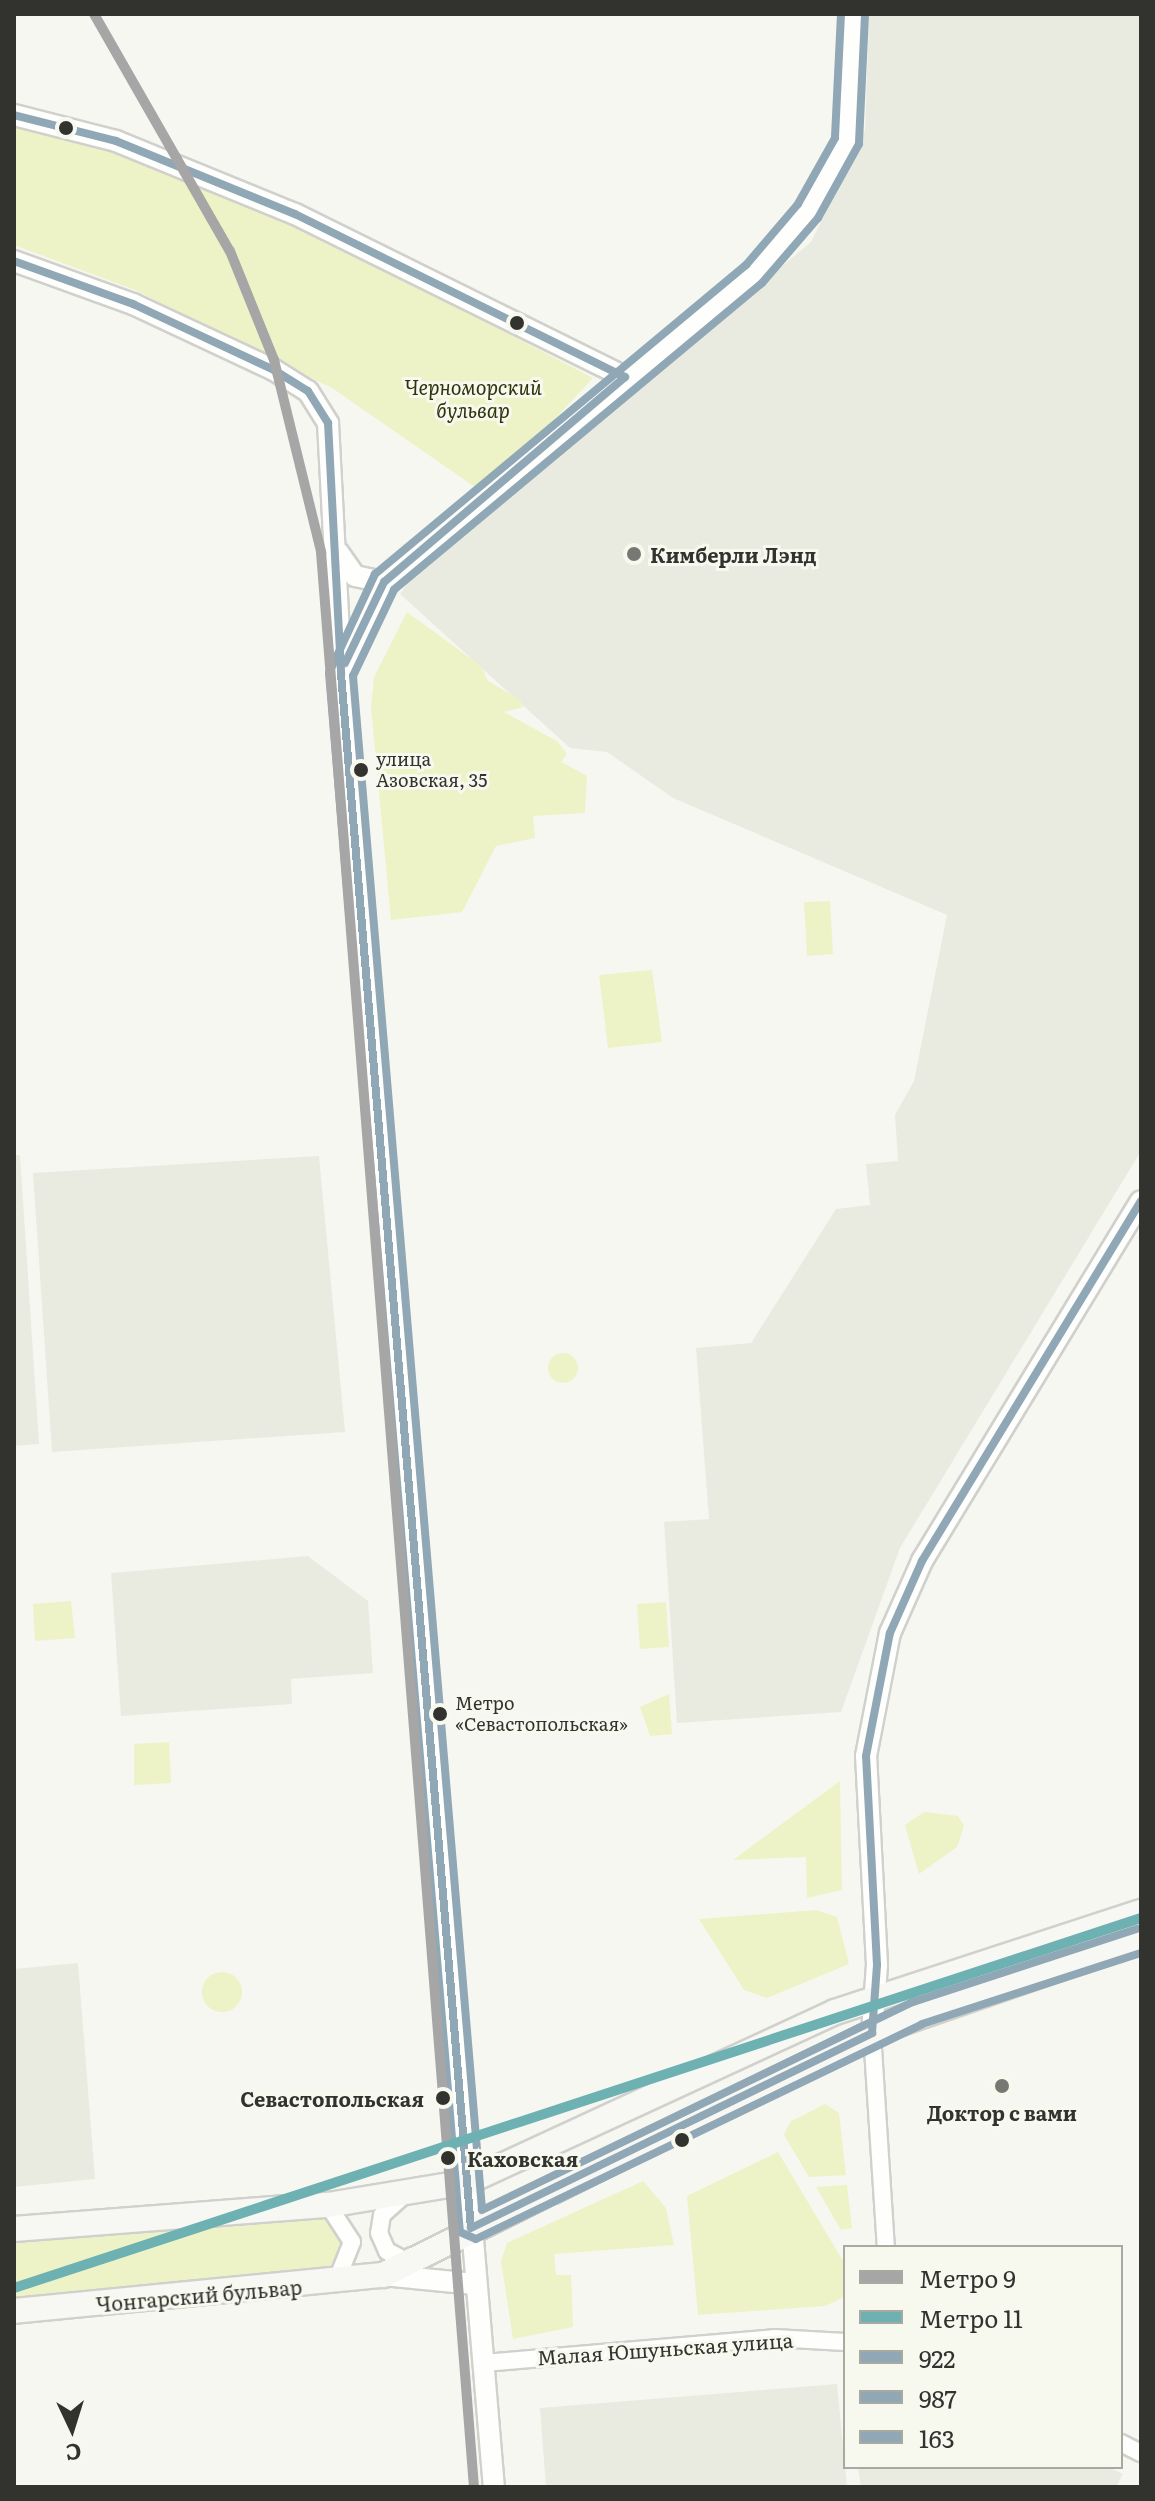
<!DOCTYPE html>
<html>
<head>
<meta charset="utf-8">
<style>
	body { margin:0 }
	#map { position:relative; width:1155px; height:2501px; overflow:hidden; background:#f6f7f1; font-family:Literata,serif }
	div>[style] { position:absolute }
	.built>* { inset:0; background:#eaebe0 }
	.green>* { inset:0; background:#edf3c7 }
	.round { border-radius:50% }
	.roads { filter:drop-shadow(2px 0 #d0d0cc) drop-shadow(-2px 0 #d0d0cc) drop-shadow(0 2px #d0d0cc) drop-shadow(0 -2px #d0d0cc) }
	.minor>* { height:16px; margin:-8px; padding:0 8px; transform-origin:8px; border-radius:8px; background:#fefefd }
	.tertiary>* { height:20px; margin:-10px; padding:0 10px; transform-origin:10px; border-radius:10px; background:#fefefd }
	.secondary>* { height:24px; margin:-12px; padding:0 12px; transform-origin:12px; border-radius:12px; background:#f7f8f4 }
	.bus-1>* { height:8px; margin:-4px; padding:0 4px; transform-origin:4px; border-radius:4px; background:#90a7b6 }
	.bus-2>* { height:8px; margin:-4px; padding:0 4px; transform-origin:4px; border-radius:4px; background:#90a7b6 }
	.bus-3>* { height:8px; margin:-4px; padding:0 4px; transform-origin:4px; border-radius:4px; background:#90a7b6 }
	.metro-1>* { height:10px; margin:-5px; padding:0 5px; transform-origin:5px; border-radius:5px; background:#a7a6a6 }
	.metro-2>* { height:10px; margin:-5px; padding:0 5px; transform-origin:5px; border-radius:5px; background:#6eb1b2 }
	.dots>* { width:22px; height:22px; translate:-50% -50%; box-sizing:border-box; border:4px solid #f7f9ef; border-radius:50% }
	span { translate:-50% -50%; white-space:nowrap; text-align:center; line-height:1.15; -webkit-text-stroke:6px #f7f9ef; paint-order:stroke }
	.bus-label { font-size:18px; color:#32332f }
	.left { translate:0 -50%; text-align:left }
	.park-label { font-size:20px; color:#30340a; font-style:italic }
	.poi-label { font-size:20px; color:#32332f; font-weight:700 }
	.stop-label { font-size:20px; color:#32332f; font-weight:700 }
	.right { translate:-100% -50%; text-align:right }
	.street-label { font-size:20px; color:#32332f }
	.frame { position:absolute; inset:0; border:16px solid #32332f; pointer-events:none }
	.legend { position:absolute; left:843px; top:2245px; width:280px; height:224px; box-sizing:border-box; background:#f7f9ef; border:2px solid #a8aaa2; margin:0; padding:10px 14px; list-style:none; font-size:24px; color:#32332f }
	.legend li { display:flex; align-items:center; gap:16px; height:40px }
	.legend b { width:40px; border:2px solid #a8aaa2 }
	.north { position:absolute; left:32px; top:2389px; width:80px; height:80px; -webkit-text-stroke:6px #f7f9ef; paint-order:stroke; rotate:176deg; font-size:22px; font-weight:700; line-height:32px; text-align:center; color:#32332f }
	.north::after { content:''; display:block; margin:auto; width:28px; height:36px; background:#32332f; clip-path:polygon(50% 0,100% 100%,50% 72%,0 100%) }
</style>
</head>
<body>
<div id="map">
	<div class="built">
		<i style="clip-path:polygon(869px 14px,1141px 14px,1141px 1151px,900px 1548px,841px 1712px,677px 1723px,664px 1522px,709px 1519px,696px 1348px,751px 1343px,836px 1209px,870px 1205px,866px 1164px,898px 1161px,895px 1115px,914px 1081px,947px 915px,673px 798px,607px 752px,570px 748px,400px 594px,413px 575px,811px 242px,865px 131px)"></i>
		<i style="clip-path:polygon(14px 1155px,20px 1155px,39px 1444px,14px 1446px)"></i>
		<i style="clip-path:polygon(319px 1156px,345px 1432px,52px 1452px,33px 1173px)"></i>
		<i style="clip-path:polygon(308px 1556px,368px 1601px,373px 1673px,291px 1679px,292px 1704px,121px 1716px,111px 1573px)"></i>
		<i style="clip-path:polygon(78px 1963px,95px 2179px,14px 2187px,14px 1969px)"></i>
		<i style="clip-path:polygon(837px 2384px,847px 2487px,546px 2487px,540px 2408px)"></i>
		<i style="clip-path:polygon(858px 2467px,1108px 2467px,1123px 2474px,1116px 2487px,861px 2487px)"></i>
	</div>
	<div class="green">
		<i style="clip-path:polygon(14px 124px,114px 149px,293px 220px,593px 378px,485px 494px,332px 388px,135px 290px,14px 245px)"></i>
		<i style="clip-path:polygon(407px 612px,481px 666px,488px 681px,521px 700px,523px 707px,504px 712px,557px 741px,567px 754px,561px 762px,587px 776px,585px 813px,533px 816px,535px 838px,496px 846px,462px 912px,391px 920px,371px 707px,374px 677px)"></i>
		<i style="clip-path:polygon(830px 901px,833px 954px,807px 956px,804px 902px)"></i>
		<i style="clip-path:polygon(652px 970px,662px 1042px,608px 1048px,599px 975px)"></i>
		<i class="round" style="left:548px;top:1353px;width:30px;height:30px"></i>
		<i style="clip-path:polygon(71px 1601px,75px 1638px,35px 1641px,33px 1604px)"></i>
		<i style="clip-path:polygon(666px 1602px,669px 1647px,640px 1649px,637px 1604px)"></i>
		<i style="clip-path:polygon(669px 1694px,672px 1734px,650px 1736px,640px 1707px)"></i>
		<i style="clip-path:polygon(169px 1742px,171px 1783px,134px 1785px,134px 1744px)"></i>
		<i style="clip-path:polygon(840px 1781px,842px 1890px,807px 1898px,806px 1857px,733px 1860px)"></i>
		<i style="clip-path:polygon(924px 1812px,958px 1816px,964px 1826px,957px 1847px,919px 1874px,905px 1825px)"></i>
		<i style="clip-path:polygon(816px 1910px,837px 1917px,849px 1964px,767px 1998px,744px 1990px,699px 1919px)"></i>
		<i class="round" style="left:202px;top:1972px;width:40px;height:40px"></i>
		<i style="clip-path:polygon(825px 2104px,839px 2113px,846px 2175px,809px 2177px,784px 2135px,790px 2122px)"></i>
		<i style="clip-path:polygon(778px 2152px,845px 2264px,844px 2297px,825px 2306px,698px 2315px,687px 2196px)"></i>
		<i style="clip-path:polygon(643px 2181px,666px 2208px,674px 2245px,554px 2254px,556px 2275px,571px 2275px,573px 2327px,513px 2339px,501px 2261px,507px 2243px)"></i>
		<i style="clip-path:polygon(847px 2185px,852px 2228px,841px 2230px,816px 2187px)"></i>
		<i style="clip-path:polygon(325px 2216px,343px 2233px,345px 2260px,330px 2279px,14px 2304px,14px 2242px)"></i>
	</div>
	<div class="roads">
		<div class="minor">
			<i style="left:872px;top:2033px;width:214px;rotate:86.3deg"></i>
			<i style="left:403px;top:2196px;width:28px;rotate:138deg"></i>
			<i style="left:382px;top:2215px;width:18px;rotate:99deg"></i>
			<i style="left:379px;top:2233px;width:20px;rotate:66deg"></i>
			<i style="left:387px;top:2251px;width:27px;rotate:27deg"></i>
			<i style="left:328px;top:2205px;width:44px;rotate:57deg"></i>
			<i style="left:352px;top:2242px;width:43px;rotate:111.8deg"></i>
			<i style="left:484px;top:2363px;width:291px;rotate:-4.9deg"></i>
			<i style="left:774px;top:2338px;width:71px;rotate:3.2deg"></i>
			<i style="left:1121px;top:2443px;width:22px;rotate:27deg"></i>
		</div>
		<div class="tertiary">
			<i style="left:14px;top:115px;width:105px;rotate:14.3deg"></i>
			<i style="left:116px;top:141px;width:193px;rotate:22.2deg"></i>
			<i style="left:295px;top:214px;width:368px;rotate:26.3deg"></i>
			<i style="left:14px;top:261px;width:127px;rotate:19.9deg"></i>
			<i style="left:133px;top:304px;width:156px;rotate:25.1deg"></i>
			<i style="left:274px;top:370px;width:40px;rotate:32deg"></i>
			<i style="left:308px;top:391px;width:38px;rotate:58deg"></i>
			<i style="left:328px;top:423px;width:251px;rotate:87deg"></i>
			<i style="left:341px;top:674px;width:1819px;rotate:85.18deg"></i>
			<i style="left:338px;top:552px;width:29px;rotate:55deg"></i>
			<i style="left:355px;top:576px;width:30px;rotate:12deg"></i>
			<i style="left:344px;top:666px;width:93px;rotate:-64.5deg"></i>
			<i style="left:384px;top:582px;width:481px;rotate:-39.8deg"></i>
			<i style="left:754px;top:274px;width:83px;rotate:-49.4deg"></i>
			<i style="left:808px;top:211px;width:80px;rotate:-60.9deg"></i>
			<i style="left:847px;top:141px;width:127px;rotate:-87.3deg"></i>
			<i style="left:872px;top:2033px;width:68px;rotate:-85.8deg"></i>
			<i style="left:877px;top:1965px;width:209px;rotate:-93deg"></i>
			<i style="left:866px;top:1756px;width:125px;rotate:-79deg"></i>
			<i style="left:890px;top:1633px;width:79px;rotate:-66deg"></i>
			<i style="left:922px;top:1561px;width:421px;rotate:-58.7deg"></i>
			<i style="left:383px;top:2275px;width:92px;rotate:5.6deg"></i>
		</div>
		<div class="secondary">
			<i style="left:14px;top:2229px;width:315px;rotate:-4.4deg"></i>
			<i style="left:328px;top:2205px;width:141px;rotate:-9.4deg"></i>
			<i style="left:467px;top:2182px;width:405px;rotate:-24.8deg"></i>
			<i style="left:835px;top:2012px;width:322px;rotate:-18.1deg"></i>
			<i style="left:14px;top:2311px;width:371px;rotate:-5.6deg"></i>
			<i style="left:383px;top:2275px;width:546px;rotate:-26.33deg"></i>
			<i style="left:872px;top:2033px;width:285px;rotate:-19.1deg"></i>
		</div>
	</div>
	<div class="bus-1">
		<i style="left:14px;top:115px;width:105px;rotate:14.3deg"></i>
		<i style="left:116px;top:141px;width:193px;rotate:22.2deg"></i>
		<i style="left:295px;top:214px;width:368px;rotate:26.3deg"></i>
		<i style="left:625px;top:377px;width:316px;rotate:139.6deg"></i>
		<i style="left:384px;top:582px;width:90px;rotate:115.7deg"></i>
		<i style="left:14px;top:261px;width:127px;rotate:19.9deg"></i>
		<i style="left:133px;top:304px;width:156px;rotate:25.1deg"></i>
		<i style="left:274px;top:370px;width:40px;rotate:32deg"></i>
		<i style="left:308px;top:391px;width:38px;rotate:58deg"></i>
		<i style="left:328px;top:423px;width:251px;rotate:87deg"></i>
		<i style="left:341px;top:674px;width:1559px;rotate:85.22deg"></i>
		<i style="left:471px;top:2228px;width:446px;rotate:-25.9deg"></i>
		<i style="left:872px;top:2033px;width:68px;rotate:-85.8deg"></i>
		<i style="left:877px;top:1965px;width:209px;rotate:-93deg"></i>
		<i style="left:866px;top:1756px;width:125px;rotate:-79deg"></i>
		<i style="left:890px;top:1633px;width:79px;rotate:-66deg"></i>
		<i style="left:922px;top:1561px;width:421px;rotate:-58.7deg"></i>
	</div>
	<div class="bus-2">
		<i style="left:841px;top:14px;width:124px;rotate:92.8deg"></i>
		<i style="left:835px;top:138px;width:76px;rotate:119.3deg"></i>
		<i style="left:798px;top:204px;width:80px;rotate:130.4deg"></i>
		<i style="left:746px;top:265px;width:483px;rotate:140.2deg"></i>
		<i style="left:375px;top:574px;width:109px;rotate:114.9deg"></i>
		<i style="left:329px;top:673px;width:1564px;rotate:85.2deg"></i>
		<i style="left:460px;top:2232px;width:17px;rotate:24deg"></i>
		<i style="left:476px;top:2239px;width:495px;rotate:-25.7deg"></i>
		<i style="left:922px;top:2024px;width:230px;rotate:-18deg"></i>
	</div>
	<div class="bus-3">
		<i style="left:865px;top:15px;width:129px;rotate:92.7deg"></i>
		<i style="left:859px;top:144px;width:85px;rotate:119deg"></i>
		<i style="left:818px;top:218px;width:86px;rotate:130.7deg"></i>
		<i style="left:762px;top:283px;width:479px;rotate:140.2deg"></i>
		<i style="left:394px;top:590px;width:95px;rotate:115.5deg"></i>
		<i style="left:353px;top:676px;width:1539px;rotate:85.19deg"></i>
		<i style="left:482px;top:2210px;width:479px;rotate:-25.8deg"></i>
		<i style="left:913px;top:2002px;width:236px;rotate:-18.1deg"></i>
	</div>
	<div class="metro-1">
		<i style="left:94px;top:14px;width:273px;rotate:60.2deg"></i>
		<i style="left:230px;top:251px;width:118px;rotate:68deg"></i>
		<i style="left:274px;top:360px;width:198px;rotate:76.2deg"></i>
		<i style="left:321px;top:552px;width:1941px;rotate:85.48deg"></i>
	</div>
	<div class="metro-2">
		<i style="left:14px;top:2288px;width:1186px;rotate:-18.18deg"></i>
	</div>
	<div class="dots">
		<i style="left:66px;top:128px;background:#32332f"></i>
		<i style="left:517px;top:323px;background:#32332f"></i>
		<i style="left:634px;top:554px;background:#777873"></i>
		<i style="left:361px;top:770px;background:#32332f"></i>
		<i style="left:440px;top:1714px;background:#32332f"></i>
		<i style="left:1002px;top:2086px;background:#777873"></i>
		<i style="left:443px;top:2098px;background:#32332f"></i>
		<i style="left:682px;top:2140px;background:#32332f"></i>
		<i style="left:448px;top:2158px;background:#32332f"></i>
	</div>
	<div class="bus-label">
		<span class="left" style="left:376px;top:770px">улица<br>Азовская, 35</span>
		<span class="left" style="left:455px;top:1714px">Метро<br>«Севастопольская»</span>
	</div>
	<div class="park-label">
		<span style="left:473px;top:398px">Черноморский<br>бульвар</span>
	</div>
	<div class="poi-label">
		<span class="left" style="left:650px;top:554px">Кимберли Лэнд</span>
		<span style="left:1002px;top:2112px">Доктор с вами</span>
	</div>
	<div class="stop-label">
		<span class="right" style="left:424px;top:2098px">Севастопольская</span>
		<span class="left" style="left:467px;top:2158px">Каховская</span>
	</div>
	<div class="street-label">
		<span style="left:199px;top:2295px;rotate:-5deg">Чонгарский бульвар</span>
		<span style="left:665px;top:2348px;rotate:-4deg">Малая Юшуньская улица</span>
	</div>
	<div class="frame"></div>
	<ul class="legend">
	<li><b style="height:10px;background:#a7a6a6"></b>Метро 9</li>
	<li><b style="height:10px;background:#6eb1b2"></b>Метро 11</li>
	<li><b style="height:10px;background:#90a7b6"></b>922</li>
	<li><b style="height:10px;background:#90a7b6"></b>987</li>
	<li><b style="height:10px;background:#90a7b6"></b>163</li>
	</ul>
	<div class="north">С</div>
</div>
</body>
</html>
